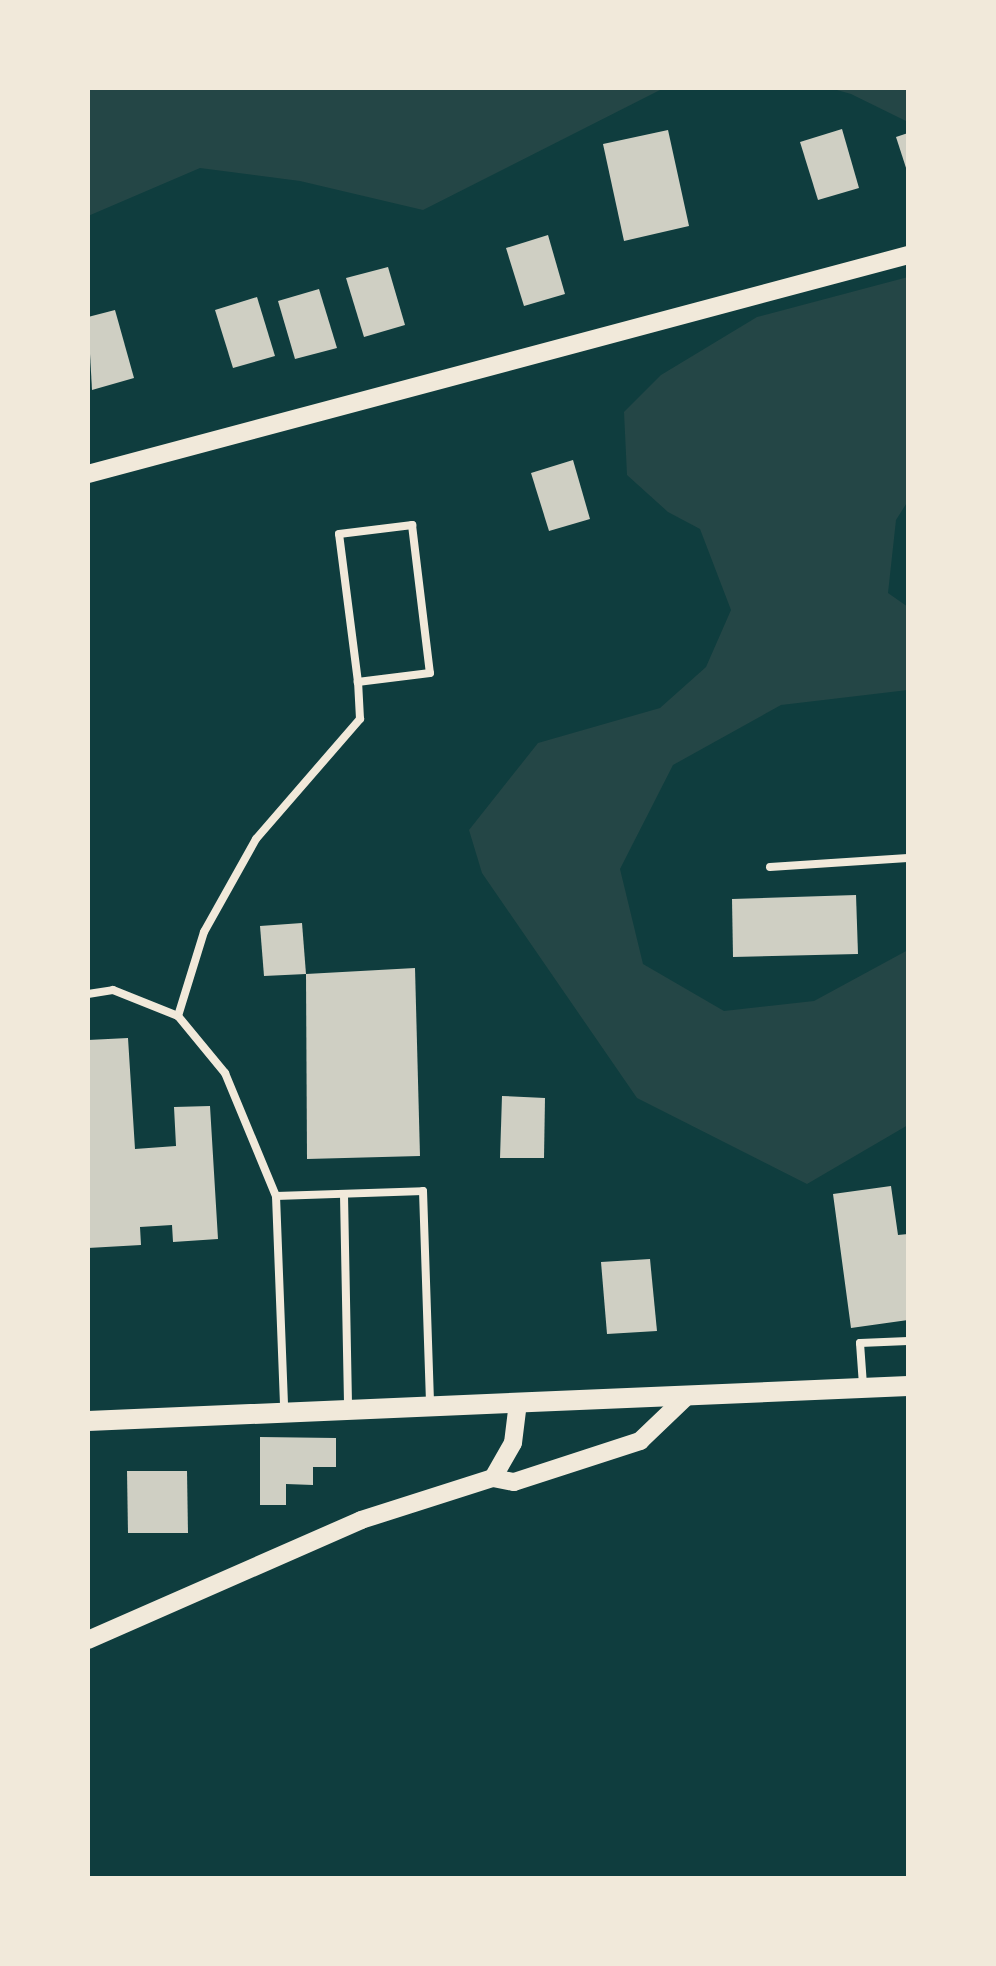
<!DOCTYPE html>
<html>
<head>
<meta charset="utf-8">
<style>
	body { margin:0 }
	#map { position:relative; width:996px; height:1966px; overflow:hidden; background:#0f3d3e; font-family:Rubik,sans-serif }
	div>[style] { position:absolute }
	.green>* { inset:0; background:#244646 }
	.building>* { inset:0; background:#cfcfc3 }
	.service>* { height:8px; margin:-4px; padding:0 4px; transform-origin:4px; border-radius:4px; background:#f1e9da }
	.tertiary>* { height:18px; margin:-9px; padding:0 9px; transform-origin:9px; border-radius:9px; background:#f1e9da }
	.secondary>* { height:20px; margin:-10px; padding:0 10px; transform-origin:10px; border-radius:10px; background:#f1e9da }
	span { translate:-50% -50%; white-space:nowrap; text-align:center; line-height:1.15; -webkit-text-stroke:8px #f1e9da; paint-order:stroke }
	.frame { position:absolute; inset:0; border:90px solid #f1e9da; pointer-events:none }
</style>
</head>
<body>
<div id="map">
	<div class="green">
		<i style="clip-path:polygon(88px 88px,664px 88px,423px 210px,300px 181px,200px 168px,88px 216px)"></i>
		<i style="clip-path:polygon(830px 88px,908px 88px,908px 122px,851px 94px)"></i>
		<i style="clip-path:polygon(908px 277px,908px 501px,896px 520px,888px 593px,908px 607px,908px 690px,781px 705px,673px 765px,620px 869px,643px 964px,724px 1011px,814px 1001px,908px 950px,908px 1125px,807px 1184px,637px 1098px,482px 873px,469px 830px,538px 743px,660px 708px,706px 667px,731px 610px,700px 529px,668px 512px,627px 475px,624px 412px,661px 375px,757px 317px)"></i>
	</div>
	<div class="building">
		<i style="clip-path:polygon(842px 129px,859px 188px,818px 200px,800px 142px)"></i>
		<i style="clip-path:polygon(668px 130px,689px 226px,624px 241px,603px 144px)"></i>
		<i style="clip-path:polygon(908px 133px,908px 174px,896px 137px)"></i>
		<i style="clip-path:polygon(548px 235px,565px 294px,524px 306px,506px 248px)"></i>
		<i style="clip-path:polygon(388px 267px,405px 325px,364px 337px,346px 278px)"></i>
		<i style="clip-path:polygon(319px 289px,337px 348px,295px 359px,278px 301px)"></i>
		<i style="clip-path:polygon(257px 297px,275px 356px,233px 368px,215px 310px)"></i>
		<i style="clip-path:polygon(115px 310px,134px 378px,92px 390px,88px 317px)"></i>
		<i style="clip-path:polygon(573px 460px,590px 519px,549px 531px,531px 473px)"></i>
		<i style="clip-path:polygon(856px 895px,858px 954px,733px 957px,732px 899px)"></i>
		<i style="clip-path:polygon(302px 923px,306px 974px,264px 976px,260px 926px)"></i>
		<i style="clip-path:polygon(415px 968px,420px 1156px,307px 1159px,306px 974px)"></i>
		<i style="clip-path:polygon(128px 1038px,135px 1149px,176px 1146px,174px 1107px,210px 1106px,218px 1239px,173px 1242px,172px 1225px,140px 1227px,141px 1245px,88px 1248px,88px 1040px)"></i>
		<i style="clip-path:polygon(502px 1096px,545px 1098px,544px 1158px,500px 1158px)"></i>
		<i style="clip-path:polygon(891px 1186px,898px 1235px,908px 1234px,908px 1320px,851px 1328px,833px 1194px)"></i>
		<i style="clip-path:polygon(650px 1259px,657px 1331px,607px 1334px,601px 1262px)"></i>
		<i style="clip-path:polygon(260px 1437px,336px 1438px,336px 1467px,313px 1467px,313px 1485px,286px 1484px,286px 1505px,260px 1505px)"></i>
		<i style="clip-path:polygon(127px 1471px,187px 1471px,188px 1533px,128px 1533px)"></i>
	</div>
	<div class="service">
		<i style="left:412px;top:525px;width:149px;rotate:83.1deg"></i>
		<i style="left:430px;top:673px;width:73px;rotate:172.9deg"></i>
		<i style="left:358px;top:682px;width:149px;rotate:-97.3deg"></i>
		<i style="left:339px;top:534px;width:74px;rotate:-7deg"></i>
		<i style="left:770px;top:867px;width:138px;rotate:-3.7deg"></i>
		<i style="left:88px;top:994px;width:25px;rotate:-9deg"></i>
		<i style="left:113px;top:990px;width:70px;rotate:21.8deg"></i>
		<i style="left:178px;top:1016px;width:74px;rotate:50.5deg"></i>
		<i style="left:225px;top:1073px;width:133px;rotate:67.5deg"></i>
		<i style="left:276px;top:1196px;width:213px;rotate:87.8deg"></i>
		<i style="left:178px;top:1016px;width:88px;rotate:-72.8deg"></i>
		<i style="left:204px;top:932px;width:107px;rotate:-60.8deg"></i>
		<i style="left:256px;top:839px;width:159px;rotate:-49.1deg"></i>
		<i style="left:360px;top:719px;width:37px;rotate:-93deg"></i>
		<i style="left:344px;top:1195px;width:210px;rotate:88.9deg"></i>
		<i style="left:276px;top:1196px;width:147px;rotate:-1.9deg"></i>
		<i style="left:423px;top:1191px;width:213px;rotate:88.1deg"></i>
		<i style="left:863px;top:1385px;width:42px;rotate:-94.1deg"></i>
		<i style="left:860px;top:1343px;width:48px;rotate:-2.4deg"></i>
	</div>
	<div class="tertiary">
		<i style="left:88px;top:474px;width:849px;rotate:-14.95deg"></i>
		<i style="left:493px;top:1478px;width:21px;rotate:11deg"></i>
		<i style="left:514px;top:1482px;width:133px;rotate:-18deg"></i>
		<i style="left:640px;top:1441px;width:64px;rotate:-43.7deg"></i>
		<i style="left:88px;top:1640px;width:298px;rotate:-23.7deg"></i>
		<i style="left:361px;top:1520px;width:139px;rotate:-17.7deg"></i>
		<i style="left:493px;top:1478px;width:40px;rotate:-60.3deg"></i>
		<i style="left:513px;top:1443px;width:38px;rotate:-83deg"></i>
	</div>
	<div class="secondary">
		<i style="left:88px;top:1421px;width:821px;rotate:-2.44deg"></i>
	</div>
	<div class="frame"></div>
</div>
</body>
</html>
